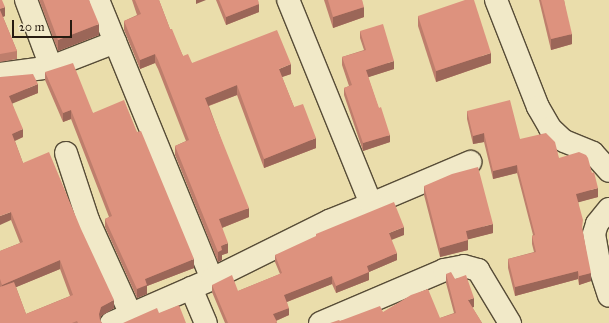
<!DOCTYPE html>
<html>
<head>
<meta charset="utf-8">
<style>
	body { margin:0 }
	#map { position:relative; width:609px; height:323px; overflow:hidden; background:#eaddab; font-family:"IM FELL Great Primer",serif }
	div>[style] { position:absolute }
	.roads { filter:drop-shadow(1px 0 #574c37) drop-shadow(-1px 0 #574c37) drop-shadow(0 1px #574c37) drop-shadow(0 -1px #574c37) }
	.minor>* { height:22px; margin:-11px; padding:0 11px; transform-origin:11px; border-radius:11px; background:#f1e9c8 }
	.wall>* { inset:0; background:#be7e6c }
	.shaded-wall>* { inset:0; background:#9b6658 }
	.building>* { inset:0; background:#dd927e }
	span { translate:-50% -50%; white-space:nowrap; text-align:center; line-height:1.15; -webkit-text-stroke:4px #f1e9c8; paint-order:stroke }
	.scale { position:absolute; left:12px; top:20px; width:60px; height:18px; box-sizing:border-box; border:2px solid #261b10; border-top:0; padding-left:5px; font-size:12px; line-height:14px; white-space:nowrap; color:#261b10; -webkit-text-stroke:3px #f1e9c8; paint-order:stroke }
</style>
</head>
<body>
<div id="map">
	<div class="roads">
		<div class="minor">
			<i style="left:26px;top:0;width:72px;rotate:69.5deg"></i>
			<i style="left:98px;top:0;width:301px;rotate:67.8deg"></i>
			<i style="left:496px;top:0;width:115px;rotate:68.6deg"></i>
			<i style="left:538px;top:107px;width:24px;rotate:60deg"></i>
			<i style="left:550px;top:128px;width:19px;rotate:43deg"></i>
			<i style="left:564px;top:141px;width:31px;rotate:22deg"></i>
			<i style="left:593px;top:153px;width:24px;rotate:48deg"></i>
			<i style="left:0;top:74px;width:51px;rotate:-7.8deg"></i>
			<i style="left:51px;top:67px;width:69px;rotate:-21.3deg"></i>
			<i style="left:66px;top:153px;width:71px;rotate:71.8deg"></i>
			<i style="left:88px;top:220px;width:104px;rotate:65.6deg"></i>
			<i style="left:371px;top:204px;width:108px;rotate:-23deg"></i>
			<i style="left:609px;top:209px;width:19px;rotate:129deg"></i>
			<i style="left:597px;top:224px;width:10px;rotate:107deg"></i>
			<i style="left:594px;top:234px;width:35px;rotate:80deg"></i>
			<i style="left:600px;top:268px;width:29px;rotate:72deg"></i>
			<i style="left:191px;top:288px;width:38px;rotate:67deg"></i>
			<i style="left:111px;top:323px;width:110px;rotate:-23.5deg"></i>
			<i style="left:212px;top:279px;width:131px;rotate:-26.4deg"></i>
			<i style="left:329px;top:221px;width:45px;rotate:-22deg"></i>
			<i style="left:371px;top:204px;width:220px;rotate:-112.1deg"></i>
			<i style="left:320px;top:323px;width:135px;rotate:-23.1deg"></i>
			<i style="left:444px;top:270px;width:20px;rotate:-11deg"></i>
			<i style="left:464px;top:266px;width:15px;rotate:16deg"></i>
			<i style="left:478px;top:270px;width:62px;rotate:58.9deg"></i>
		</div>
	</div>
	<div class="wall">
		<i style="clip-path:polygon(0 0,5px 16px,3px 17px,17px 51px,17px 59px,0 62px)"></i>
		<i style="clip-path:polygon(39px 0,89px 0,99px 35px,58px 51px)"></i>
		<i style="clip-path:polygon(132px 0,159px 0,170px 29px,183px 56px,192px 63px,291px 74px,282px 77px,294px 107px,316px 148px,264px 168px,237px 95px,209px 106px,249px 217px,222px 228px,228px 253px,222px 255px,222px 260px,218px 262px,175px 155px,175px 146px,186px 141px,158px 69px,155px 63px,140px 69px,124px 30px,124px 21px,137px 15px)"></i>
		<i style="clip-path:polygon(216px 0,258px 0,259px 12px,226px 25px)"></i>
		<i style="clip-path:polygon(324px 0,362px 0,364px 17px,333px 28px)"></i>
		<i style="clip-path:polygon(539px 0,564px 0,572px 44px,551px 50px)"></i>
		<i style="clip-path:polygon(418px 16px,491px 63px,436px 82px,418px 26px)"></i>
		<i style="clip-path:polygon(360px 31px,394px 69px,368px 77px,390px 142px,363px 151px,344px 95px,344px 88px,349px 86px,342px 65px,342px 57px,364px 50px,360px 38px)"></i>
		<i style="clip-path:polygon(45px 72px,93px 113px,137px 132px,194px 268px,147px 286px,147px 294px,137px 298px,105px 227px,105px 219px,109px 217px,71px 119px,63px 122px,45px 80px)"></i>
		<i style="clip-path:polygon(evenodd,0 77px,38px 93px,12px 103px,23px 137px,15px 141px,23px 163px,114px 308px,101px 316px,100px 320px,102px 323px,0 323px,0 251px,20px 243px,11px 220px,0 77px,60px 269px,70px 296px,26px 314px,16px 287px,60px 269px)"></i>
		<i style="clip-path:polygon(467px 111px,520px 139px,559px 158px,598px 197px,578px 202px,591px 281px,579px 285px,578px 279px,515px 296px,508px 268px,508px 259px,534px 252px,532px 244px,532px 236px,533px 235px,517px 173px,493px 179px,484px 142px,473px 144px,467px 119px)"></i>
		<i style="clip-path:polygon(424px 186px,493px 233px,468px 239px,468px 250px,440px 257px,424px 195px)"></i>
		<i style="clip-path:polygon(404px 235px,391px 239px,397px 260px,369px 272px,369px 280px,336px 293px,332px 284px,287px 302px,289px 315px,276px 321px,277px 323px,225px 323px,212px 292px,212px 285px,238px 291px,280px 274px,275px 262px,275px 255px)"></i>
		<i style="clip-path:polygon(446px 274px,455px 279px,474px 307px,472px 307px,482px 323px,340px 321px,383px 312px,440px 318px,454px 313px,446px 283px)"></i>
	</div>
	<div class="shaded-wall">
		<i style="clip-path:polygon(196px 0,206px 0,196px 4px)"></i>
		<i style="clip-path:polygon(259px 4px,259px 12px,226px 25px,226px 17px)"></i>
		<i style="clip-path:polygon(5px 7px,5px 16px,0 18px,0 9px)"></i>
		<i style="clip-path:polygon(364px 7px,364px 17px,333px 28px,333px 17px)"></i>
		<i style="clip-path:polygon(99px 24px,99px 35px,58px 51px,58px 40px)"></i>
		<i style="clip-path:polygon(572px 34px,572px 44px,551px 50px,551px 39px)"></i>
		<i style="clip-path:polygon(491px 53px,491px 63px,436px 82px,436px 71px)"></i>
		<i style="clip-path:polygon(155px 54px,155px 63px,140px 69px,140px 60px)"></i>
		<i style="clip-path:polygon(394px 61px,394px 69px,366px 78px,366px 70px)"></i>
		<i style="clip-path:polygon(291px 64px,291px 74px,279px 78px,279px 69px)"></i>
		<i style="clip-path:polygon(38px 84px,38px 93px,9px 105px,9px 96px)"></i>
		<i style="clip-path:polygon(237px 85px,237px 95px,205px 107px,205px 98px)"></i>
		<i style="clip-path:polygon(71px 110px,71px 119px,63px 122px,63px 113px)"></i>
		<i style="clip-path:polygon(23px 129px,23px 137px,12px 142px,12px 134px)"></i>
		<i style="clip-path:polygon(484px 133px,484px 142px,473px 144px,473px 136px)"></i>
		<i style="clip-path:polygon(390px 135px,390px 142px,363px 151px,363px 143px)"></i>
		<i style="clip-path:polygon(316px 138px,316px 148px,264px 168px,264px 159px)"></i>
		<i style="clip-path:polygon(517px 165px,517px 173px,493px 179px,493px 171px)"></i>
		<i style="clip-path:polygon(598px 188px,598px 197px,576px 203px,576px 194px)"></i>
		<i style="clip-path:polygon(249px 208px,249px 217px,219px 229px,219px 219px)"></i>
		<i style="clip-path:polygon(11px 212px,11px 220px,0 225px,0 216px)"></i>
		<i style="clip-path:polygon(493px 224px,493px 233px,466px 240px,466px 231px)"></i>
		<i style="clip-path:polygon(404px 227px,404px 235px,389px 241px,389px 233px)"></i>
		<i style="clip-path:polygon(468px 240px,468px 250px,440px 257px,440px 248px)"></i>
		<i style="clip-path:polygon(228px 243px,228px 253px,222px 255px,222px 260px,218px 262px,218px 252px,221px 246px)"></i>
		<i style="clip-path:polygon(397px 253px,397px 260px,369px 272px,369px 280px,336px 293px,336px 286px,367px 266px)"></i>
		<i style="clip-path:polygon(194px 259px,194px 268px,147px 286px,147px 294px,137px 298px,137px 289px,145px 279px)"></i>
		<i style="clip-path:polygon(60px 260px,60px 269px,2px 293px,2px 285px)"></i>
		<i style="clip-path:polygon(578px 271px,578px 279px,515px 296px,515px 287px)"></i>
		<i style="clip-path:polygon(591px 273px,591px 281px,579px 285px,579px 276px)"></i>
		<i style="clip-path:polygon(332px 276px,332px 284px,284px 303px,284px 295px)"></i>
		<i style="clip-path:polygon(474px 298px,474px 307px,468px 309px,468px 300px)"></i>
		<i style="clip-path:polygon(114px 300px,114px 308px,101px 316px,99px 322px,99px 314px,101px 307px)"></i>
		<i style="clip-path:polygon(289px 308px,289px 315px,273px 322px,273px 314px)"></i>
	</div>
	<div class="building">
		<i style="clip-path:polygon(0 0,2px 0,5px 7px,0 9px)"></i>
		<i style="clip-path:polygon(43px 0,89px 0,99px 24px,58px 40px)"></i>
		<i style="clip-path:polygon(135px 0,159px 0,170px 29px,172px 29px,183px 56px,188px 54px,192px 63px,277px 30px,291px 64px,279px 69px,294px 107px,303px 104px,316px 138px,264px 159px,237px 85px,205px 98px,249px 208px,219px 219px,228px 243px,221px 246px,222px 250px,218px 252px,175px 146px,189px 140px,158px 60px,155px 54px,140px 60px,124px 21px,141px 14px)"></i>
		<i style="clip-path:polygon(219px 0,258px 0,259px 4px,226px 17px)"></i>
		<i style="clip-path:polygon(328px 0,362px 0,364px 7px,333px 17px)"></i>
		<i style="clip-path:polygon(465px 0,474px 0,491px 53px,436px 71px,418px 16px)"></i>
		<i style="clip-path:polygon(541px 0,564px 0,572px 34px,551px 39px)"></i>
		<i style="clip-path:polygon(0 10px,17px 51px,0 54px)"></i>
		<i style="clip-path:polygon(383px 24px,394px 61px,366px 70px,379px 108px,381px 107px,390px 135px,363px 143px,344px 88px,352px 85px,342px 57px,366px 50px,360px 31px)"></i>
		<i style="clip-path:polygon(73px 63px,93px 113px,124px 100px,137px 132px,141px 131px,194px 259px,145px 279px,147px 285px,137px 289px,105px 219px,112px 216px,71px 110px,63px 113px,45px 72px)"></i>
		<i style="clip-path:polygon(33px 74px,38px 84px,9px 96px,23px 129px,12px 134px,23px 163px,49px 152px,81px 229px,114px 300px,101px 307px,99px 314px,100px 320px,102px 323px,78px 323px,77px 321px,72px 323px,0 323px,0 287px,14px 282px,26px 314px,73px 295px,60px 260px,2px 285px,0 279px,0 251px,23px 242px,11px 212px,0 216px,0 77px)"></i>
		<i style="clip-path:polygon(510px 100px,520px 139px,546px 133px,555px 142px,559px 158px,579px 152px,586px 155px,588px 158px,592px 173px,594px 172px,598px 188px,576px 194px,583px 220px,582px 228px,591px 273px,579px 276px,578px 271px,515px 287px,508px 259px,536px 252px,532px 236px,535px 235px,517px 165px,493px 171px,484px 133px,473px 136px,467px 111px)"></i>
		<i style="clip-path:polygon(478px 167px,493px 224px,466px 231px,468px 240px,440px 248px,424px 186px,452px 174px)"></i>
		<i style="clip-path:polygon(394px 202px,404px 227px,389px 233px,397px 253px,367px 266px,369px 272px,336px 286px,332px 276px,284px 295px,289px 308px,273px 314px,277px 322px,275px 323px,228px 323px,212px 285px,232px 275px,238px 291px,282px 273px,275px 255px,316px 236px,316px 234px)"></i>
		<i style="clip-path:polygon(451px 272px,455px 279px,466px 275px,474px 298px,468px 300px,482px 323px,330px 323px,339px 320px,340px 321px,380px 306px,383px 312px,411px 295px,428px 289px,440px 318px,456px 313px,446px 274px)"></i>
		<i style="clip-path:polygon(179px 305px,186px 323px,123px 323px,157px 308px,159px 313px)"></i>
	</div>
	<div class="scale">20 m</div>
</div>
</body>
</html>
